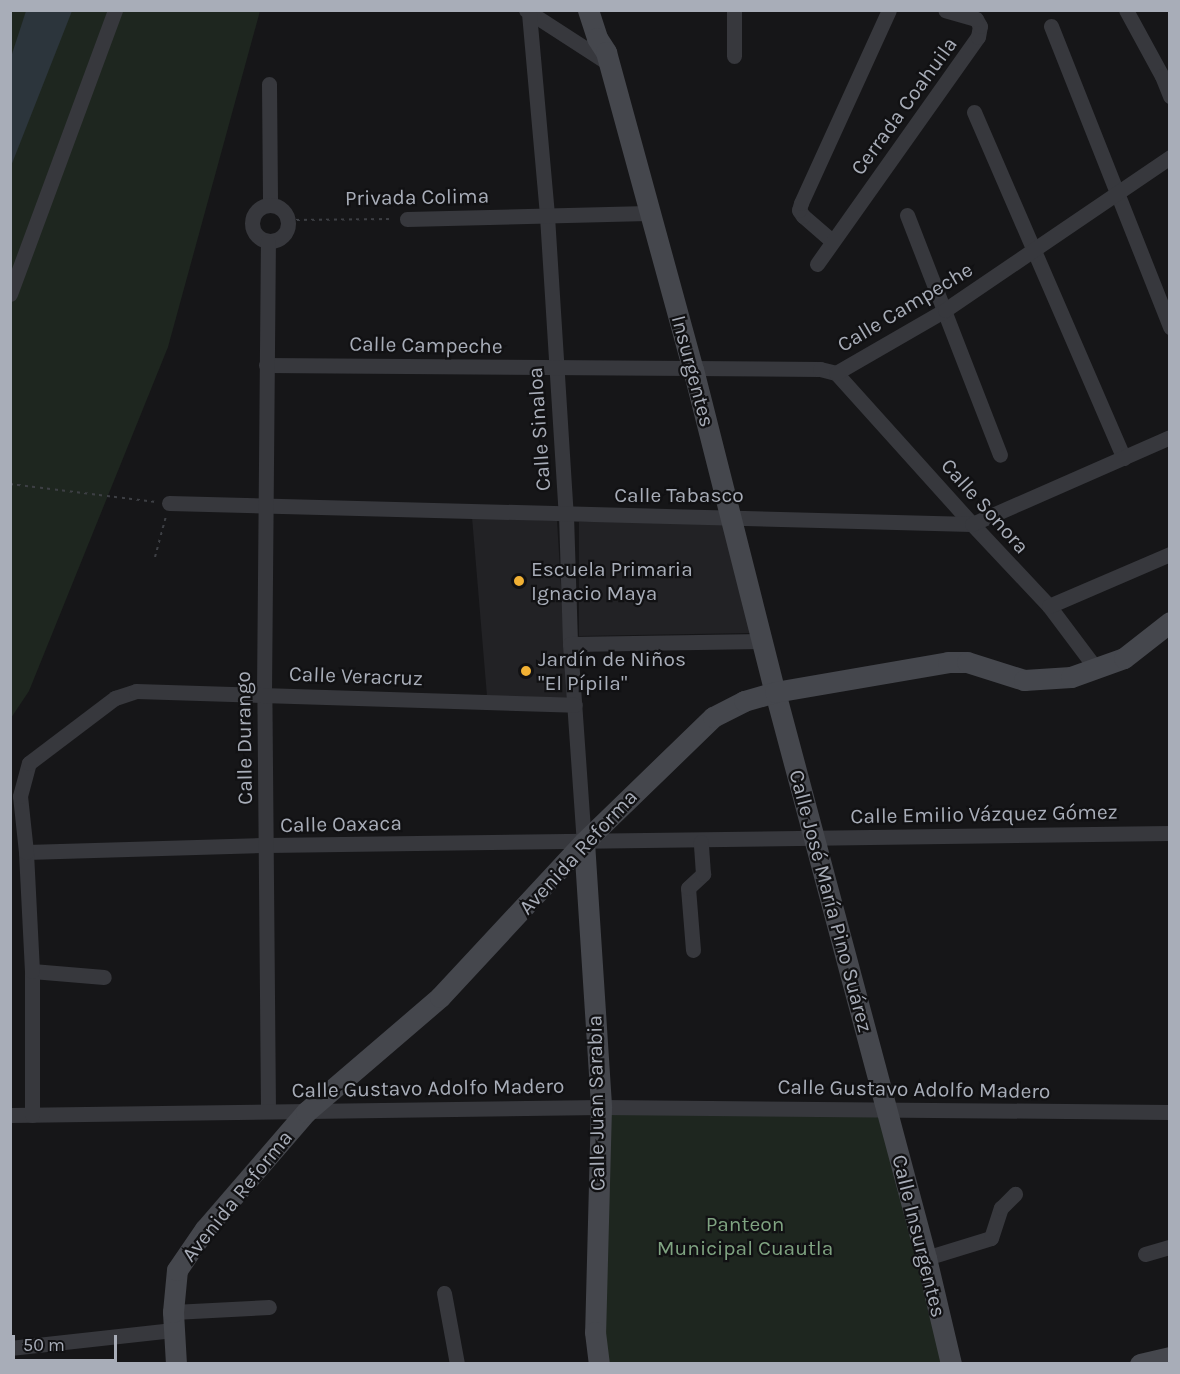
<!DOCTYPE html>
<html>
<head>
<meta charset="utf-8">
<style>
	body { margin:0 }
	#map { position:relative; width:1180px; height:1374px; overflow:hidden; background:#161618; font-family:Karla,sans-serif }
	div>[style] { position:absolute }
	.built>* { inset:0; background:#222225 }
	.green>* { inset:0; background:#1e261f }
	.water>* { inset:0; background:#2c353c }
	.path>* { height:2px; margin-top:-1px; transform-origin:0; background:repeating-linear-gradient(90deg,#3d3f44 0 3px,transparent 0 7.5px) }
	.street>* { height:15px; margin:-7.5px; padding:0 7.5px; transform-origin:7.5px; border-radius:7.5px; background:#37383d }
	.street>.ring { margin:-7.5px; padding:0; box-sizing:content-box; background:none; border:15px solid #37383d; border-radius:50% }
	.secondary>* { height:21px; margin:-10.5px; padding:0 10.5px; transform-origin:10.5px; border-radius:10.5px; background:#45474d }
	.dots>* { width:16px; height:16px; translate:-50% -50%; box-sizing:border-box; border:3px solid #111113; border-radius:50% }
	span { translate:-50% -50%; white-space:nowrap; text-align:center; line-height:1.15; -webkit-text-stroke:4.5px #111113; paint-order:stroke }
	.street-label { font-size:21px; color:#a8adb8 }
	.poi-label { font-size:21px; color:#a8adb8 }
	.left { translate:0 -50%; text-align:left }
	.park-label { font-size:21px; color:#7fa381 }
	.frame { position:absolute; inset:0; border:12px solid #a8adb8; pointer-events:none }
	.scale { position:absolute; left:12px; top:1335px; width:105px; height:27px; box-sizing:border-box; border:3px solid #a8adb8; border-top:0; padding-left:8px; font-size:18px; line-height:21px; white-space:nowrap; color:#a8adb8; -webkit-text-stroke:4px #111113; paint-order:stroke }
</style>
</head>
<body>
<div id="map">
	<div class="built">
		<i style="clip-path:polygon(472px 517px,557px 521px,568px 698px,487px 696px)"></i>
		<i style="clip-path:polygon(722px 521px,751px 633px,579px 636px,579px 522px)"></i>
	</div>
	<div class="green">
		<i style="clip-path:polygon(11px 11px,260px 11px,168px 347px,29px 691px,11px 718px)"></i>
		<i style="clip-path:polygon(601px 1107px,887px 1109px,951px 1363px,599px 1364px)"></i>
	</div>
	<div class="water">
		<i style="clip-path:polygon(26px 11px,72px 11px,11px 166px,11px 57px)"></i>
	</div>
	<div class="path">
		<i style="left:289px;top:220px;width:105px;rotate:-0.5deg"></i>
		<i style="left:10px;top:484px;width:147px;rotate:7deg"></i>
		<i style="left:155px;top:557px;width:42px;rotate:-75deg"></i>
	</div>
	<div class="street">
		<i style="left:526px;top:10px;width:98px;rotate:32.9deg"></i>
		<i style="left:1126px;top:10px;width:75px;rotate:61.4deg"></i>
		<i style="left:1162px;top:76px;width:22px;rotate:68deg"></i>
		<i style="left:529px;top:13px;width:204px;rotate:84.9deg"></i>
		<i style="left:547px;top:216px;width:300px;rotate:86.4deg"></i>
		<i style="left:566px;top:515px;width:129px;rotate:88.2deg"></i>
		<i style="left:570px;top:644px;width:198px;rotate:86deg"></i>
		<i style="left:1051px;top:26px;width:324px;rotate:68.4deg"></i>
		<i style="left:734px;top:56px;width:46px;rotate:-90deg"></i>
		<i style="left:269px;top:84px;width:120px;rotate:89.5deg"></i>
		<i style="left:974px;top:112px;width:377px;rotate:66.6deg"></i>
		<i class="ring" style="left:252px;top:205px;width:21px;height:21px"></i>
		<i style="left:907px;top:215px;width:257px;rotate:68.8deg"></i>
		<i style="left:407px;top:219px;width:241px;rotate:-1.4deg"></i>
		<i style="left:832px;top:241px;width:38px;rotate:-139deg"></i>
		<i style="left:803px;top:216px;width:7px;rotate:-124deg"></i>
		<i style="left:799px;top:210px;width:7px;rotate:-74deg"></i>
		<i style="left:801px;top:203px;width:212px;rotate:-65.5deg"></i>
		<i style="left:817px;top:264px;width:278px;rotate:-54.7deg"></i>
		<i style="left:978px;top:37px;width:11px;rotate:-80deg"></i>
		<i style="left:980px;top:26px;width:8px;rotate:-120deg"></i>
		<i style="left:976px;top:19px;width:32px;rotate:-164deg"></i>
		<i style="left:10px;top:294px;width:303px;rotate:-69.7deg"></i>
		<i style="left:266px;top:365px;width:554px;rotate:0.41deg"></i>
		<i style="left:820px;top:369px;width:16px;rotate:14deg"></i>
		<i style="left:836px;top:373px;width:203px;rotate:48deg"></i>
		<i style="left:972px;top:524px;width:112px;rotate:46.8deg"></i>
		<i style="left:1049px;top:606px;width:80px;rotate:53.1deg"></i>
		<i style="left:836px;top:373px;width:126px;rotate:-30deg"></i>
		<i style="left:945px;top:310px;width:272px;rotate:-34.2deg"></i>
		<i style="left:169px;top:503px;width:803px;rotate:1.5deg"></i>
		<i style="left:972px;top:524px;width:216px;rotate:-23.7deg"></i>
		<i style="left:1049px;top:606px;width:132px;rotate:-23.3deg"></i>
		<i style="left:570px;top:644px;width:192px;rotate:-0.9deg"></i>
		<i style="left:26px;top:852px;width:241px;rotate:-1.7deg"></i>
		<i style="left:267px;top:845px;width:903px;rotate:-0.76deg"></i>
		<i style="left:693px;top:950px;width:62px;rotate:-94.6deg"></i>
		<i style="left:688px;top:888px;width:21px;rotate:-43deg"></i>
		<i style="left:703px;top:874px;width:32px;rotate:-94deg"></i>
		<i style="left:32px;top:971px;width:72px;rotate:4.8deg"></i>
		<i style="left:268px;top:1111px;width:418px;rotate:-90.5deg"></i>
		<i style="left:264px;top:693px;width:451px;rotate:-89.5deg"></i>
		<i style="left:10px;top:1115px;width:591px;rotate:-0.78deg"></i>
		<i style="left:601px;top:1107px;width:569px;rotate:0.5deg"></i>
		<i style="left:32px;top:1115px;width:144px;rotate:-90deg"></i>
		<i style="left:32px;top:971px;width:119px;rotate:-92.9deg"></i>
		<i style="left:26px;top:852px;width:56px;rotate:-96.1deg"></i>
		<i style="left:20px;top:796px;width:34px;rotate:-75deg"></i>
		<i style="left:29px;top:763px;width:108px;rotate:-37.1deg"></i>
		<i style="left:115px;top:698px;width:22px;rotate:-18deg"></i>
		<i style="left:136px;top:691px;width:439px;rotate:1.8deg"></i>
		<i style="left:1145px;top:1254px;width:26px;rotate:-16deg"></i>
		<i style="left:926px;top:1258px;width:68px;rotate:-17.1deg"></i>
		<i style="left:991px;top:1238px;width:32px;rotate:-72deg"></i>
		<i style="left:1001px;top:1208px;width:20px;rotate:-45deg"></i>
		<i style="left:444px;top:1293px;width:72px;rotate:79.6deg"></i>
		<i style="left:173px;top:1312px;width:96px;rotate:-3deg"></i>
		<i style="left:10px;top:1348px;width:164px;rotate:-6.3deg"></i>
	</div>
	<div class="secondary">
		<i style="left:588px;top:10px;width:29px;rotate:72deg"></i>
		<i style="left:597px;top:38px;width:17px;rotate:57deg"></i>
		<i style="left:606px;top:52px;width:329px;rotate:74.7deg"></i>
		<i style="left:693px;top:369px;width:333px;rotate:75.8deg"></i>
		<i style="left:775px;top:692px;width:586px;rotate:75.06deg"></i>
		<i style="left:926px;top:1258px;width:109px;rotate:76.7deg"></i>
		<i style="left:584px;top:842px;width:266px;rotate:86.3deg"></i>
		<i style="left:601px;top:1107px;width:225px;rotate:91.5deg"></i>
		<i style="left:595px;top:1332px;width:32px;rotate:83deg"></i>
		<i style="left:176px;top:1364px;width:52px;rotate:-93.3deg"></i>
		<i style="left:173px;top:1312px;width:42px;rotate:-84.6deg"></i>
		<i style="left:177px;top:1270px;width:50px;rotate:-55.7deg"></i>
		<i style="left:205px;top:1229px;width:155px;rotate:-49.2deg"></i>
		<i style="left:306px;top:1112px;width:177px;rotate:-40.6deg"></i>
		<i style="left:440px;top:997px;width:212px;rotate:-47.1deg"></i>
		<i style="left:584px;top:842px;width:180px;rotate:-44.1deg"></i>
		<i style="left:713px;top:717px;width:35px;rotate:-27deg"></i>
		<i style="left:744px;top:701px;width:32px;rotate:-16deg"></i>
		<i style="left:775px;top:692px;width:176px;rotate:-9.8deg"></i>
		<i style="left:948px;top:662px;width:19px"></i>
		<i style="left:967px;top:662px;width:60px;rotate:17.5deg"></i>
		<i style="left:1024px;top:680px;width:47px;rotate:-3.7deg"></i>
		<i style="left:1071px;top:677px;width:56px;rotate:-19.7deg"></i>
		<i style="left:1124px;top:658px;width:58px;rotate:-38deg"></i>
		<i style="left:1140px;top:1364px;width:31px;rotate:-13deg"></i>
	</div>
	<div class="dots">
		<i style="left:519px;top:581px;background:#f2b134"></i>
		<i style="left:526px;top:671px;background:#f2b134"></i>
	</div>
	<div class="street-label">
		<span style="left:904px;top:106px;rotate:-54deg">Cerrada Coahuila</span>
		<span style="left:417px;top:197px;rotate:-1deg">Privada Colima</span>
		<span style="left:905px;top:307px;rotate:-31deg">Calle Campeche</span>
		<span style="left:426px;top:345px;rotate:1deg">Calle Campeche</span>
		<span style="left:693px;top:371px;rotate:75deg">Insurgentes</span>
		<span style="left:539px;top:429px;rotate:-94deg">Calle Sinaloa</span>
		<span style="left:679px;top:495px">Calle Tabasco</span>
		<span style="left:985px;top:506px;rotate:48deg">Calle Sonora</span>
		<span style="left:356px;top:676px;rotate:2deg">Calle Veracruz</span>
		<span style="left:244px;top:738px;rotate:-91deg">Calle Durango</span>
		<span style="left:984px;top:814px;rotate:-1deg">Calle Emilio Vázquez Gómez</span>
		<span style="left:341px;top:824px;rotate:-1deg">Calle Oaxaca</span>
		<span style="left:578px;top:852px;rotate:-47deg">Avenida Reforma</span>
		<span style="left:831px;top:901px;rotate:75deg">Calle José María Pino Suárez</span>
		<span style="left:428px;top:1088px;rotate:-1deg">Calle Gustavo Adolfo Madero</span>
		<span style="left:914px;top:1089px;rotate:1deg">Calle Gustavo Adolfo Madero</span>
		<span style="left:596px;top:1103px;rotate:-91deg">Calle Juan Sarabia</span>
		<span style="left:237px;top:1196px;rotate:-51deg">Avenida Reforma</span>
		<span style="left:919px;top:1236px;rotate:76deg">Calle Insurgentes</span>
	</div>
	<div class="poi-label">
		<span class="left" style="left:531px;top:581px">Escuela Primaria<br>Ignacio Maya</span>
		<span class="left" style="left:538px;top:671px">Jardín de Niños<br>"El Pípila"</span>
	</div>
	<div class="park-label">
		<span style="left:745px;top:1236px">Panteon<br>Municipal Cuautla</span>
	</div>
	<div class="frame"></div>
	<div class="scale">50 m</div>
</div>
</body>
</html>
